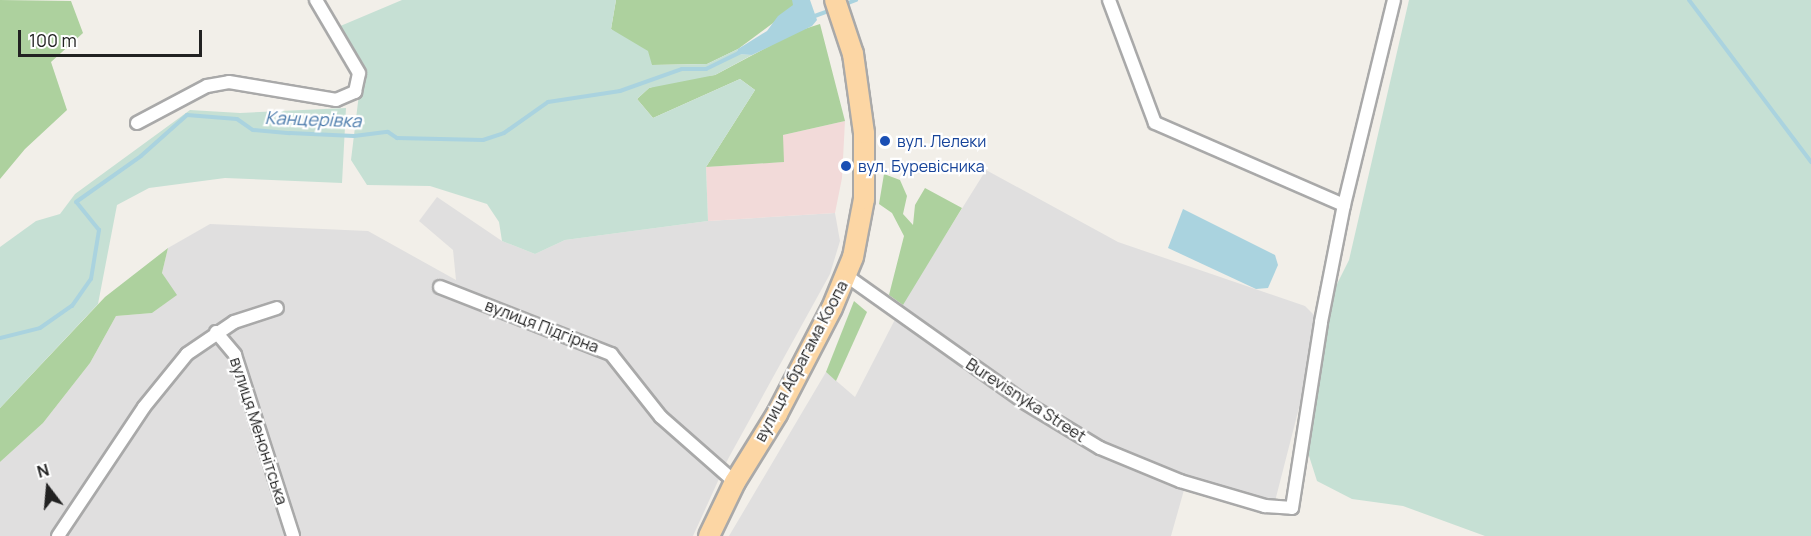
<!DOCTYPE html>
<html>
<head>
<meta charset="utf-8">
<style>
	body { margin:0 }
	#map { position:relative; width:1811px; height:536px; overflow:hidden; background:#f2efe9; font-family:Manrope,sans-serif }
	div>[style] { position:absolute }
	.residential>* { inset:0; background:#e0dfdf }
	.commercial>* { inset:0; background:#f2dad9 }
	.forest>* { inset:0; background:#add19e }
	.wetland>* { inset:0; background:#c6e0d4 }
	.water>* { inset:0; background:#aad3df }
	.stream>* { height:4px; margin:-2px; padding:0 2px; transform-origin:2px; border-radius:2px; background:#aad3df }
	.roads { filter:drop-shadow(2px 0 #a9a9a9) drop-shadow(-2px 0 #a9a9a9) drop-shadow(0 2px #a9a9a9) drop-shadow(0 -2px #a9a9a9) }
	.minor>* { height:12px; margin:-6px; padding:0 6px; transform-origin:6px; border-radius:6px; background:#fff }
	.primary>* { height:20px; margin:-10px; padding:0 10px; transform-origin:10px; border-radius:10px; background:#fcd6a4 }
	.dots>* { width:16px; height:16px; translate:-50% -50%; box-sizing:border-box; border:3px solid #fff; border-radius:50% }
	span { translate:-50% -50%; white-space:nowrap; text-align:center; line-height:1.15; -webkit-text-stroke:4.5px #fff; paint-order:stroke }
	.transit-label { font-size:16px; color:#164399 }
	.left { translate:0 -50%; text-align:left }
	.street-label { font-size:16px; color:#222 }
	.water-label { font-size:18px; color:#4a7aab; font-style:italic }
	.north { position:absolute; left:18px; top:458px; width:60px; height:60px; -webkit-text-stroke:4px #fff; paint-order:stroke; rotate:344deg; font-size:16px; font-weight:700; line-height:24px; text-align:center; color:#222 }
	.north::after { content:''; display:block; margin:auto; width:21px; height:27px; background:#222; clip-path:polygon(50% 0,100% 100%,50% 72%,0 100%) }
	.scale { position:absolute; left:18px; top:30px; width:184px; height:27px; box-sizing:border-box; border:3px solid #222; border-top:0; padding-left:8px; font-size:18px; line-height:21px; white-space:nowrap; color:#222; -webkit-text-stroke:4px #fff; paint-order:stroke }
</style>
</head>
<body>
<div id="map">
	<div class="residential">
		<i style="clip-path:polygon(986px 170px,1118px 242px,1305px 306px,1321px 322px,1272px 513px,1184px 490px,1171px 536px,729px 536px,826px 372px,855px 397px,905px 300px)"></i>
		<i style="clip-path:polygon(437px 197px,502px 241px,535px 254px,565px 240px,708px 221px,835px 213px,840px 241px,830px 274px,728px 459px,693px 536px,0 536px,0 462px,43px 423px,90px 363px,116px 316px,152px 313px,176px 295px,162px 273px,168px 248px,210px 224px,368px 231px,456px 280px,453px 250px,419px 221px)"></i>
	</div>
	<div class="commercial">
		<i style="clip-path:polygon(845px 121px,842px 178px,835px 213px,708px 221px,706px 167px,783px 162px,783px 135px)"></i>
	</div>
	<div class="forest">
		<i style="clip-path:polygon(0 0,71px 1px,83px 33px,51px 62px,67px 110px,25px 149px,0 179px)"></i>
		<i style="clip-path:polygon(616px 0,804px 0,738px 49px,707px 64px,652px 65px,611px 29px)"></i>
		<i style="clip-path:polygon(820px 24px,845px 121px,783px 135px,784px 162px,706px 167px,755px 90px,740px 79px,653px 118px,637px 99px,649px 88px,674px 80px,715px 75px,798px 31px)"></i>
		<i style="clip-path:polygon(884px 174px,900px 180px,907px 196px,903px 214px,913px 225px,915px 205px,925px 188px,962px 208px,903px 305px,889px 295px,904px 236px,892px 213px,879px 204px)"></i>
		<i style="clip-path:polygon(168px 248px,162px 273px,177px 295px,152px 313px,116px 316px,90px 363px,43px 423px,0 462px,0 408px,105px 297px)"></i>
		<i style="clip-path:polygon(854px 301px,867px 312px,836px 381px,826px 372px)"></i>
	</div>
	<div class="wetland">
		<i style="clip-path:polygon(402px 0,616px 0,611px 29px,648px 51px,652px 65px,707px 64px,738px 49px,736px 54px,752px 55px,715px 75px,649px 88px,637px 99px,653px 118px,740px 79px,755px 90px,706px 167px,708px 221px,565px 240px,535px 254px,502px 241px,499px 222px,487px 204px,430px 186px,367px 185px,351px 160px,362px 69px,338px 27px)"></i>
		<i style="clip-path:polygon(1409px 0,1811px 0,1811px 536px,1485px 536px,1403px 506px,1352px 499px,1317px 481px,1303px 437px,1332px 294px,1349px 260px)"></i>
		<i style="clip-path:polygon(346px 108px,342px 183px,225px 178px,149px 188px,117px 205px,98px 304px,0 408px,0 247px,36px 221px,60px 214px,75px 194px,190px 110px,240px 113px)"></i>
	</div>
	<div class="water">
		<i style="clip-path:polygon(792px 0,810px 0,817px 20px,812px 26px,752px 55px,736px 54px,738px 49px,767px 31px,778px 16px,793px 5px)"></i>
		<i style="clip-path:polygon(1183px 209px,1275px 255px,1278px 265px,1268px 288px,1256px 289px,1168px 248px)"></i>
	</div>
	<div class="stream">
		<i style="left:1689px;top:0;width:203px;rotate:53deg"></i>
		<i style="left:843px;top:5px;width:14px;rotate:-21deg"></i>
		<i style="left:812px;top:17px;width:20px;rotate:-20deg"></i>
		<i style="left:0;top:338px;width:41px;rotate:-14deg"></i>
		<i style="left:40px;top:328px;width:39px;rotate:-35deg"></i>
		<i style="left:72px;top:306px;width:33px;rotate:-55deg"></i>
		<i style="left:91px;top:279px;width:50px;rotate:-80.7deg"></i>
		<i style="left:99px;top:230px;width:36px;rotate:-129deg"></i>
		<i style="left:76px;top:202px;width:80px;rotate:-35.3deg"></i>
		<i style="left:141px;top:156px;width:62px;rotate:-41.7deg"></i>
		<i style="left:187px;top:115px;width:50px;rotate:4.6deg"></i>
		<i style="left:237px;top:119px;width:19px;rotate:35deg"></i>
		<i style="left:253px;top:130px;width:37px;rotate:5deg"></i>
		<i style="left:290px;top:133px;width:64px;rotate:2.7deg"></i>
		<i style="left:354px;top:136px;width:34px;rotate:-7deg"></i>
		<i style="left:388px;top:132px;width:11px;rotate:34deg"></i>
		<i style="left:397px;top:138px;width:86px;rotate:1.3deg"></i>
		<i style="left:483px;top:140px;width:22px;rotate:-18deg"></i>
		<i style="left:504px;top:133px;width:54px;rotate:-35.2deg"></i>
		<i style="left:548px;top:102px;width:73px;rotate:-8.7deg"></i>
		<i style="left:620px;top:91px;width:66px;rotate:-19.5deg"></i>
		<i style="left:682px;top:69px;width:24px"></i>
		<i style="left:706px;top:69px;width:39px;rotate:-26deg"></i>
	</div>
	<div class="roads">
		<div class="minor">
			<i style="left:1109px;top:0;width:131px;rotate:69.5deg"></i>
			<i style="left:1155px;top:123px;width:206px;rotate:23.5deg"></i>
			<i style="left:137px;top:123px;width:79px;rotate:-27.9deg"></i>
			<i style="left:207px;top:86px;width:22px;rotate:-10deg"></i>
			<i style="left:229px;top:82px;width:109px;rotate:9.5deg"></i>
			<i style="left:336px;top:100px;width:21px;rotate:-23deg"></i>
			<i style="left:355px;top:92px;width:19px;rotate:-78deg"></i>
			<i style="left:359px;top:73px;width:85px;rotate:-120.5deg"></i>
			<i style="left:847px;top:276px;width:217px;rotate:35.4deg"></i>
			<i style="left:1024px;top:402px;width:89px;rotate:31.2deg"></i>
			<i style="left:1100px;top:448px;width:87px;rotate:22.4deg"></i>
			<i style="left:1180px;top:481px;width:89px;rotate:16.4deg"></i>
			<i style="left:1265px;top:506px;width:27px;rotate:4deg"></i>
			<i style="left:1292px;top:508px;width:188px;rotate:-81.1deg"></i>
			<i style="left:1321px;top:322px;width:119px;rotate:-78.9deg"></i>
			<i style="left:1344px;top:205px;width:211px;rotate:-76.3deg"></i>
			<i style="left:440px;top:287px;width:184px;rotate:21.4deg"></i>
			<i style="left:611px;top:354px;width:80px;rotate:51.6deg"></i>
			<i style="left:661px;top:417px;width:98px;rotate:41.3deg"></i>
			<i style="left:216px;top:332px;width:30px;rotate:50deg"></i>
			<i style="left:235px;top:355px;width:190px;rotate:72.2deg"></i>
			<i style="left:58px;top:536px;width:155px;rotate:-56.3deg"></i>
			<i style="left:144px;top:407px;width:68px;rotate:-50.9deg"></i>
			<i style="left:187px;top:354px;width:57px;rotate:-34.2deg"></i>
			<i style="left:234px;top:322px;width:45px;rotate:-18deg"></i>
		</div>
		<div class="primary">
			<i style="left:709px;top:536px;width:60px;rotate:-64.3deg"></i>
			<i style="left:735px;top:482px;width:80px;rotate:-58.3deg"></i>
			<i style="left:777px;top:414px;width:119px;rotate:-62.6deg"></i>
			<i style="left:832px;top:308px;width:55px;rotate:-67.6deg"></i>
			<i style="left:853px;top:257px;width:59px;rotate:-79.3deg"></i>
			<i style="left:864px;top:199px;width:66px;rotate:-90deg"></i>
			<i style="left:864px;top:133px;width:80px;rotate:-97.9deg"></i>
			<i style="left:853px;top:54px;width:57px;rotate:-108.4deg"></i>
		</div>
	</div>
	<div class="dots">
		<i style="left:885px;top:141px;background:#1a4fb4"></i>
		<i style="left:846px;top:166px;background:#1a4fb4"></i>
	</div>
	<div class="transit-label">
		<span class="left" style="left:897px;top:141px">вул. Лелеки</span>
		<span class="left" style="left:858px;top:166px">вул. Буревісника</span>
	</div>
	<div class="street-label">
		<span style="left:542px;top:326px;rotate:21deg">вулиця Підгірна</span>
		<span style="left:801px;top:361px;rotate:-62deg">вулиця Абрагама Коопа</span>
		<span style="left:1026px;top:400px;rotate:33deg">Burevisnyka Street</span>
		<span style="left:259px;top:431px;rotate:72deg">вулиця Менонітська</span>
	</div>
	<div class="water-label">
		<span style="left:313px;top:119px;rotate:2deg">Канцерівка</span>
	</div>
	<div class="north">N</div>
	<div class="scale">100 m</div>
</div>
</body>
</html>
